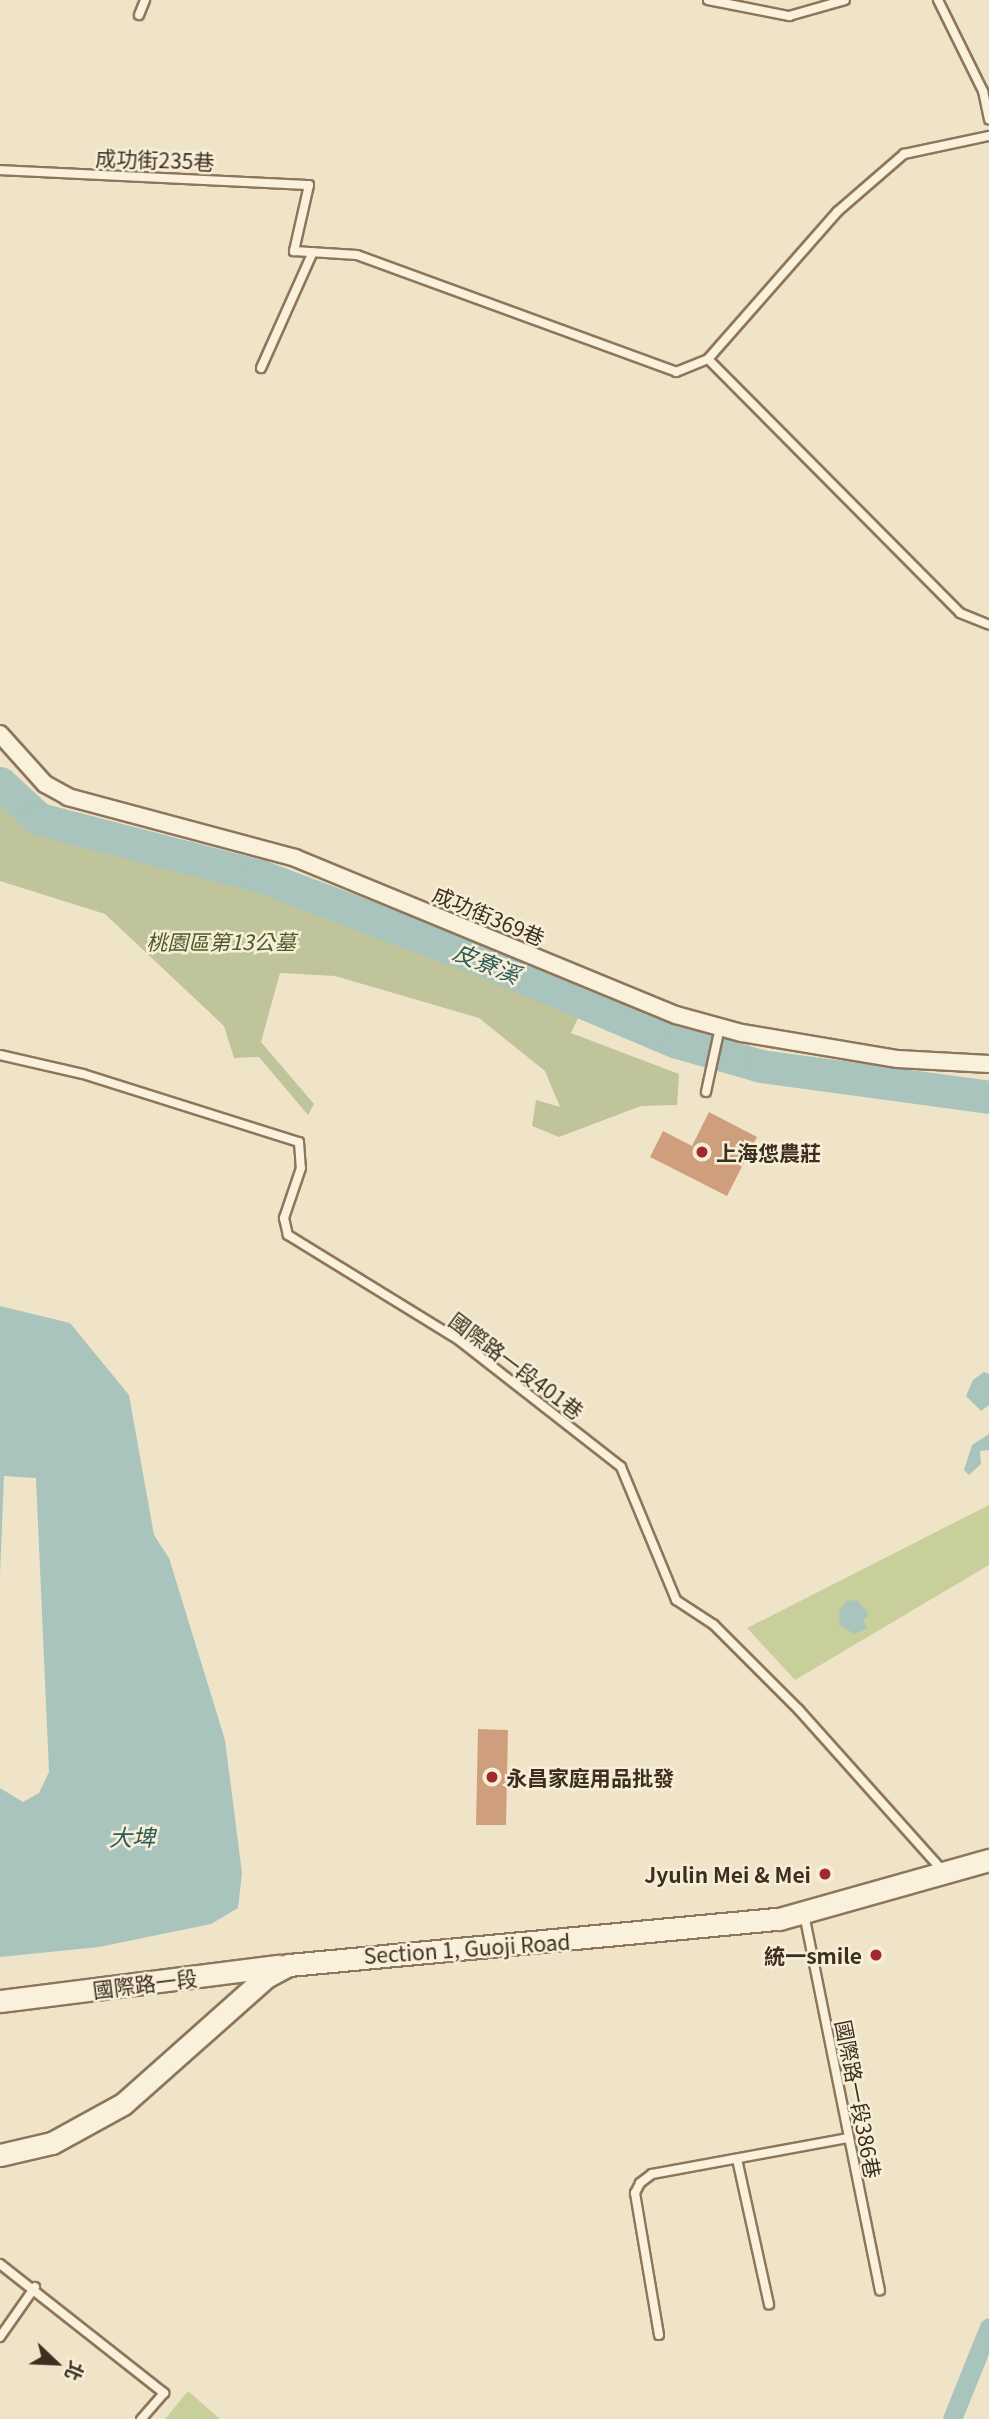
<!DOCTYPE html>
<html>
<head>
<meta charset="utf-8">
<style>
	body { margin:0 }
	#map { position:relative; width:989px; height:2419px; overflow:hidden; background:#f0e4c8; font-family:Georgia,"Noto Sans TC",serif }
	div>[style] { position:absolute }
	.green>* { inset:0; background:#c9cf9b }
	.cemetery>* { inset:0; background:#bfc49a }
	.water>* { inset:0; background:#a9c4bc }
	.canal>* { height:19px; margin:-9.5px; padding:0 9.5px; transform-origin:9.5px; border-radius:9.5px; background:#a9c4bc }
	.river>* { height:33px; margin:-16.5px; padding:0 16.5px; transform-origin:16.5px; border-radius:16.5px; background:#a9c4bc }
	.building>* { inset:0; background:#cf9f7d }
	.roads { filter:drop-shadow(2px 0 #8d765c) drop-shadow(-2px 0 #8d765c) drop-shadow(0 2px #8d765c) drop-shadow(0 -2px #8d765c) }
	.lane>* { height:8px; margin:-4px; padding:0 4px; transform-origin:4px; border-radius:4px; background:#faf1dc }
	.street>* { height:16px; margin:-8px; padding:0 8px; transform-origin:8px; border-radius:8px; background:#faf1dc }
	.secondary>* { height:21px; margin:-10.5px; padding:0 10.5px; transform-origin:10.5px; border-radius:10.5px; background:#faf1dc }
	.dots>* { width:19px; height:19px; translate:-50% -50%; box-sizing:border-box; border:4px solid #f7eed8; border-radius:50% }
	span { translate:-50% -50%; white-space:nowrap; text-align:center; line-height:1.15; -webkit-text-stroke:5px #f7eed8; paint-order:stroke }
	.street-label { font-size:21px; color:#3d2e20 }
	.park-label { font-size:21px; color:#4d5a26; font-style:italic }
	.poi-label { font-size:21px; color:#3d2e20; font-weight:700 }
	.left { translate:0 -50%; text-align:left }
	.right { translate:-100% -50%; text-align:right }
	.water-label { font-size:23px; color:#2f5d5a; font-style:italic }
	.north { position:absolute; left:21px; top:2328px; width:70px; height:70px; -webkit-text-stroke:5px #f7eed8; paint-order:stroke; rotate:113deg; font-size:19px; font-weight:700; line-height:28px; text-align:center; color:#3d2e20 }
	.north::after { content:''; display:block; margin:auto; width:24px; height:32px; background:#3d2e20; clip-path:polygon(50% 0,100% 100%,50% 72%,0 100%) }
</style>
</head>
<body>
<div id="map">
	<div class="green">
		<i style="clip-path:polygon(989px 1505px,989px 1565px,795px 1680px,747px 1628px)"></i>
		<i style="clip-path:polygon(188px 2391px,220px 2419px,165px 2419px)"></i>
	</div>
	<div class="cemetery">
		<i style="clip-path:polygon(0 805px,39px 829px,261px 885px,545px 997px,580px 1014px,571px 1033px,679px 1074px,677px 1105px,641px 1106px,559px 1137px,532px 1126px,536px 1100px,560px 1107px,545px 1071px,479px 1018px,335px 976px,280px 973px,261px 1042px,314px 1104px,308px 1115px,259px 1057px,234px 1058px,224px 1026px,105px 914px,0 881px)"></i>
	</div>
	<div class="water">
		<i style="clip-path:polygon(0 1306px,70px 1323px,129px 1395px,154px 1535px,169px 1558px,225px 1740px,242px 1873px,238px 1908px,211px 1924px,99px 1947px,0 1957px,0 1788px,23px 1802px,39px 1793px,49px 1772px,36px 1478px,4px 1476px,0 1576px)"></i>
		<i style="clip-path:polygon(984px 1372px,989px 1374px,989px 1405px,981px 1411px,966px 1396px,973px 1380px)"></i>
		<i style="clip-path:polygon(989px 1434px,989px 1450px,980px 1451px,981px 1464px,969px 1475px,964px 1470px,972px 1445px)"></i>
		<i style="clip-path:polygon(857px 1600px,869px 1614px,863px 1620px,867px 1628px,854px 1634px,840px 1625px,839px 1612px,846px 1601px)"></i>
	</div>
	<div class="canal">
		<i style="left:952px;top:2419px;width:99px;rotate:-68.1deg"></i>
	</div>
	<div class="river">
		<i style="left:0;top:783px;width:53px;rotate:42.7deg"></i>
		<i style="left:39px;top:819px;width:228px;rotate:14.5deg"></i>
		<i style="left:260px;top:876px;width:241px;rotate:20.7deg"></i>
		<i style="left:485px;top:961px;width:208px;rotate:22.9deg"></i>
		<i style="left:677px;top:1042px;width:87px;rotate:15.9deg"></i>
		<i style="left:761px;top:1066px;width:230px;rotate:7.7deg"></i>
	</div>
	<div class="building">
		<i style="clip-path:polygon(709px 1112px,757px 1137px,727px 1196px,650px 1157px,663px 1131px,692px 1146px)"></i>
		<i style="clip-path:polygon(478px 1729px,508px 1730px,506px 1825px,476px 1825px)"></i>
	</div>
	<div class="roads">
		<div class="lane">
			<i style="left:708px;top:0;width:83px;rotate:11.2deg"></i>
			<i style="left:789px;top:16px;width:58px;rotate:-15.9deg"></i>
			<i style="left:938px;top:0;width:102px;rotate:63.7deg"></i>
			<i style="left:983px;top:91px;width:29px;rotate:78deg"></i>
			<i style="left:139px;top:15px;width:16px;rotate:-68deg"></i>
			<i style="left:0;top:170px;width:309px;rotate:2.8deg"></i>
			<i style="left:309px;top:185px;width:68px;rotate:102.8deg"></i>
			<i style="left:294px;top:251px;width:63px;rotate:3.6deg"></i>
			<i style="left:357px;top:255px;width:340px;rotate:20.1deg"></i>
			<i style="left:676px;top:372px;width:35px;rotate:-22deg"></i>
			<i style="left:708px;top:359px;width:196px;rotate:-48.7deg"></i>
			<i style="left:837px;top:212px;width:89px;rotate:-40.9deg"></i>
			<i style="left:904px;top:154px;width:87px;rotate:-12deg"></i>
			<i style="left:708px;top:359px;width:358px;rotate:45.2deg"></i>
			<i style="left:960px;top:613px;width:31px;rotate:22deg"></i>
			<i style="left:261px;top:368px;width:127px;rotate:-65.9deg"></i>
			<i style="left:0;top:1055px;width:85px;rotate:12.9deg"></i>
			<i style="left:83px;top:1074px;width:226px;rotate:17.5deg"></i>
			<i style="left:299px;top:1142px;width:26px;rotate:86deg"></i>
			<i style="left:301px;top:1168px;width:53px;rotate:108.8deg"></i>
			<i style="left:284px;top:1218px;width:17px;rotate:77deg"></i>
			<i style="left:288px;top:1235px;width:202px;rotate:31.6deg"></i>
			<i style="left:460px;top:1341px;width:204px;rotate:38deg"></i>
			<i style="left:621px;top:1467px;width:144px;rotate:67.5deg"></i>
			<i style="left:676px;top:1600px;width:45px;rotate:33.3deg"></i>
			<i style="left:714px;top:1625px;width:120px;rotate:45deg"></i>
			<i style="left:799px;top:1710px;width:217px;rotate:48.2deg"></i>
			<i style="left:706px;top:1092px;width:66px;rotate:-77.8deg"></i>
			<i style="left:804px;top:1914px;width:384px;rotate:78.6deg"></i>
			<i style="left:737px;top:2159px;width:149px;rotate:77.6deg"></i>
			<i style="left:0;top:2264px;width:209px;rotate:38.2deg"></i>
			<i style="left:164px;top:2393px;width:35px;rotate:131deg"></i>
			<i style="left:659px;top:2335px;width:144px;rotate:-99.6deg"></i>
			<i style="left:635px;top:2193px;width:11px;rotate:-63deg"></i>
			<i style="left:640px;top:2183px;width:15px;rotate:-37deg"></i>
			<i style="left:652px;top:2174px;width:200px;rotate:-10.4deg"></i>
			<i style="left:0;top:2337px;width:61px;rotate:-55deg"></i>
		</div>
		<div class="street">
			<i style="left:0;top:734px;width:67px;rotate:48deg"></i>
			<i style="left:45px;top:784px;width:26px;rotate:29deg"></i>
			<i style="left:68px;top:797px;width:235px;rotate:15deg"></i>
			<i style="left:295px;top:858px;width:412px;rotate:22.4deg"></i>
			<i style="left:676px;top:1015px;width:68px;rotate:15.3deg"></i>
			<i style="left:742px;top:1033px;width:158px;rotate:9.5deg"></i>
			<i style="left:898px;top:1059px;width:91px;rotate:3.1deg"></i>
		</div>
		<div class="secondary">
			<i style="left:0;top:2001px;width:281px;rotate:-7.2deg"></i>
			<i style="left:0;top:2155px;width:53px;rotate:-13deg"></i>
			<i style="left:52px;top:2143px;width:81px;rotate:-28.8deg"></i>
			<i style="left:123px;top:2104px;width:191px;rotate:-41.6deg"></i>
			<i style="left:266px;top:1977px;width:26px;rotate:-28deg"></i>
			<i style="left:289px;top:1965px;width:492px;rotate:-5.4deg"></i>
			<i style="left:779px;top:1919px;width:218px;rotate:-15.7deg"></i>
		</div>
	</div>
	<div class="dots">
		<i style="left:702px;top:1152px;background:#9e2a2b"></i>
		<i style="left:492px;top:1777px;background:#9e2a2b"></i>
		<i style="left:825px;top:1874px;background:#9e2a2b"></i>
		<i style="left:876px;top:1955px;background:#9e2a2b"></i>
	</div>
	<div class="street-label">
		<span style="left:155px;top:159px;rotate:2deg">成功街235巷</span>
		<span style="left:489px;top:915px;rotate:23deg">成功街369巷</span>
		<span style="left:517px;top:1365px;rotate:37deg">國際路一段401巷</span>
		<span style="left:467px;top:1948px;rotate:-4deg">Section 1, Guoji Road</span>
		<span style="left:145px;top:1983px;rotate:-7deg">國際路一段</span>
		<span style="left:859px;top:2099px;rotate:79deg">國際路一段386巷</span>
	</div>
	<div class="park-label">
		<span style="left:221px;top:941px">桃園區第13公墓</span>
	</div>
	<div class="poi-label">
		<span class="left" style="left:716px;top:1152px">上海怹農莊</span>
		<span class="left" style="left:506px;top:1777px">永昌家庭用品批發</span>
		<span class="right" style="left:811px;top:1874px">Jyulin Mei &amp; Mei</span>
		<span class="right" style="left:862px;top:1955px">統一smile</span>
	</div>
	<div class="water-label">
		<span style="left:487px;top:962px;rotate:22deg">皮寮溪</span>
		<span style="left:132px;top:1836px">大埤</span>
	</div>
	<div class="north">北</div>
</div>
</body>
</html>
